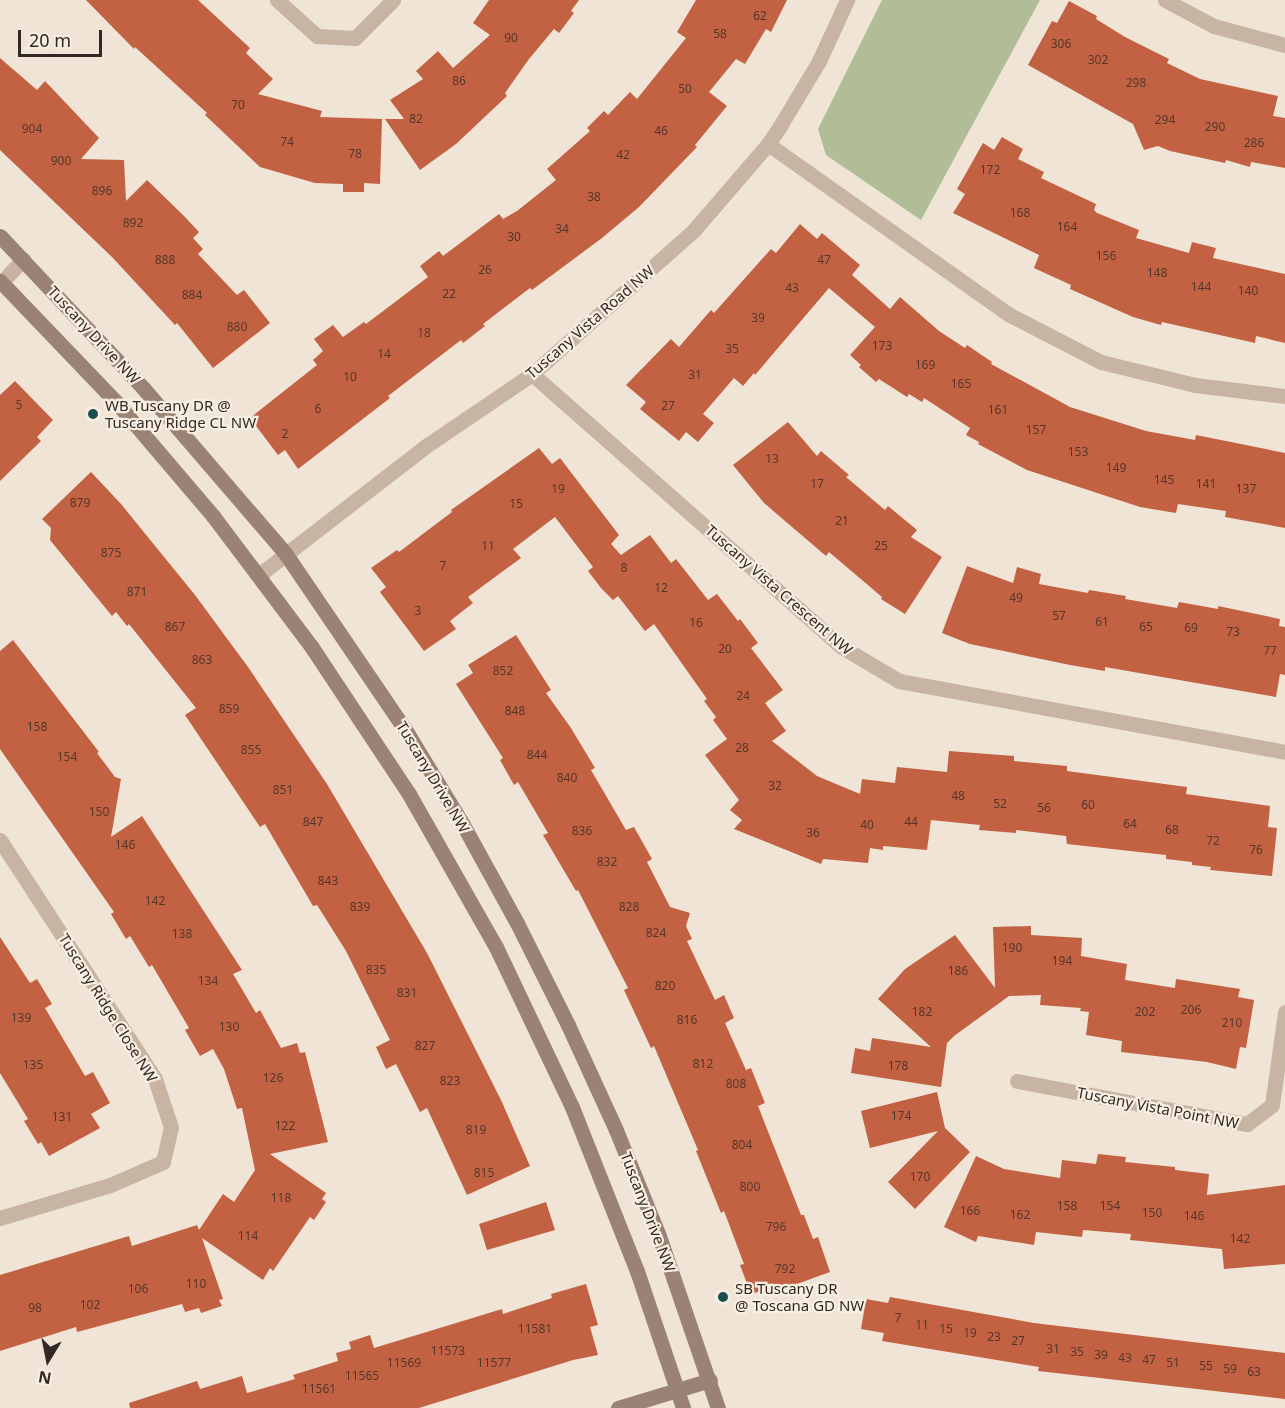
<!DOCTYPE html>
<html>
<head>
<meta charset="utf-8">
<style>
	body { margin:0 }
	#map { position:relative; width:1285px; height:1408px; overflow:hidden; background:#efe4d6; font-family:"Noto Sans",sans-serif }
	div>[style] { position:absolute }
	.green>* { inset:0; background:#b0bd97 }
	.building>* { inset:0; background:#c26242 }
	.street>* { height:15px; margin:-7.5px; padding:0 7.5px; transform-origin:7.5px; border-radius:7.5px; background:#c7b4a3 }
	.secondary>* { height:15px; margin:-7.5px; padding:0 7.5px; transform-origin:7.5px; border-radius:7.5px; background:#9a8375 }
	.dots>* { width:16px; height:16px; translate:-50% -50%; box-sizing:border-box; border:3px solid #f8eee2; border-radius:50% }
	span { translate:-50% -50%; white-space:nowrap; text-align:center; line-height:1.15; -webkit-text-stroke:4.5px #f8eee2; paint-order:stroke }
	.number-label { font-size:12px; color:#56372c }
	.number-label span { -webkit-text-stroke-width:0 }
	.street-label { font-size:15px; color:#322925 }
	.poi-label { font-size:15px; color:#322925 }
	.left { translate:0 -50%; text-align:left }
	.north { position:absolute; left:18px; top:1330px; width:60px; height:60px; -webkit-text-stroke:4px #f8eee2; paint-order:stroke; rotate:190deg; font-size:16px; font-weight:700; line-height:24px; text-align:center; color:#322925 }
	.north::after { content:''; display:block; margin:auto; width:21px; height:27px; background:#322925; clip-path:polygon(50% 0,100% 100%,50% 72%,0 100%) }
	.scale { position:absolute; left:18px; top:30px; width:84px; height:27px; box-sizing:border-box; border:3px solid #322925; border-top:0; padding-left:8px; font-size:18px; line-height:21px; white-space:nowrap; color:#322925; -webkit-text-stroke:4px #f8eee2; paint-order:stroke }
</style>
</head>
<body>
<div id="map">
	<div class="green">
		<i style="clip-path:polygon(882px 0,1040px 0,921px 220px,826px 155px,818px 129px)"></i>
	</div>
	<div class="building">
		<i style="clip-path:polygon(86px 0,198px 0,250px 48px,246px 53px,273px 79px,258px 94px,322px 111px,320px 117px,382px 119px,380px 184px,364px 183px,364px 192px,343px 192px,343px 184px,315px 183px,260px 167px,205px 115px,207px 113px,135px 47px,134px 49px)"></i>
		<i style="clip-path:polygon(489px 0,579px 0,571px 11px,574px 13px,559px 33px,554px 29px,529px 59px,505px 93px,507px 96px,456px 144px,420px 170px,385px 119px,404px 119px,390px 100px,423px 79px,416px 71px,438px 51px,453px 68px,490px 35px,473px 23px)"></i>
		<i style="clip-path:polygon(696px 0,787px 0,771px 32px,766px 29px,745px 64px,736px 59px,709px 92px,727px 106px,695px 145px,697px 147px,639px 207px,602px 238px,532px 290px,530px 288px,483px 324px,485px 326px,463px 343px,461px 340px,388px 396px,390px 398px,298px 469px,285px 450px,278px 455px,250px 418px,317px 365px,313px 360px,323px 351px,314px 339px,333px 325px,343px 337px,364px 322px,366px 324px,428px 277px,420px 266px,439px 251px,443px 256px,499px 214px,503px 219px,517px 211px,556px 180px,547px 169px,590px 131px,587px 128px,604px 111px,608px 115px,630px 92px,637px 99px,686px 38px,677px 32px)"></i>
		<i style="clip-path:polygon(1069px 1px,1097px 16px,1096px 19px,1125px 37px,1169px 59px,1167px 63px,1200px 79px,1278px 96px,1273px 116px,1285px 118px,1285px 168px,1251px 162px,1250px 167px,1226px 160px,1225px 163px,1170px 151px,1158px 146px,1144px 150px,1133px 124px,1028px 65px,1052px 21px,1057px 23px)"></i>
		<i style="clip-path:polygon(0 58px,37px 90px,45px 81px,99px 138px,81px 159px,124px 160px,126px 201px,147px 180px,184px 216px,199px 232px,193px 238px,203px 249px,198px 254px,237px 295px,244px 290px,270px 323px,213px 368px,177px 323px,175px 325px,112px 257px,0 150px)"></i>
		<i style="clip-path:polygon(1002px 137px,1023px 149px,1018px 159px,1044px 172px,1041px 178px,1096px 204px,1094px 210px,1097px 213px,1139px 230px,1136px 238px,1189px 253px,1192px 242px,1216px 248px,1213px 258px,1285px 274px,1285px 343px,1256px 336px,1255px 343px,1162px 322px,1161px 325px,1133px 317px,1070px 289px,1071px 285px,1034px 268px,1039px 255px,953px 213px,965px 194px,957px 189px,983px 143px,994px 150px)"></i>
		<i style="clip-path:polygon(800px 224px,817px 239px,822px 233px,860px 265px,852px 275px,890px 309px,900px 297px,939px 331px,965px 348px,967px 345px,992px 362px,991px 364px,1070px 407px,1146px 431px,1195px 440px,1196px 435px,1285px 453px,1285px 528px,1225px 517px,1226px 511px,1178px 504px,1176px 513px,1140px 507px,1027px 470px,978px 444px,979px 442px,966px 435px,970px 428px,924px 398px,922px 402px,909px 394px,907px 397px,879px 379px,876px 382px,859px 367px,861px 365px,850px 355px,875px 327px,829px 288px,755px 375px,754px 373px,743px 386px,734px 378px,703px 414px,714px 423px,698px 442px,686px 432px,679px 441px,640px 409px,646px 402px,626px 385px,671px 339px,679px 347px,711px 310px,714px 313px,771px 249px,776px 253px)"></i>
		<i style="clip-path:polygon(15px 381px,53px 420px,37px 437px,41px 441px,0 481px,0 395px)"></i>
		<i style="clip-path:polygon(788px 422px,817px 456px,821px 451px,849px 475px,846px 477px,885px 510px,888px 506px,917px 530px,911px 537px,942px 557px,905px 614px,881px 599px,882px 597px,829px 552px,826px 556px,764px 503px,733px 465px)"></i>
		<i style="clip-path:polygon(539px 448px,552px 464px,560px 458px,619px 535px,611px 544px,621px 555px,650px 535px,671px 563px,676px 559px,708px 600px,717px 594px,738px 621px,740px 619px,758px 643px,751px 648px,783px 690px,765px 703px,786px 731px,772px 741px,817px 776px,860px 794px,862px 779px,895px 783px,897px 767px,947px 772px,949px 751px,1014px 756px,1014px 761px,1067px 766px,1067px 771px,1187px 787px,1186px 794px,1270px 806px,1268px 827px,1277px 828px,1272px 876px,1210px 870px,1211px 867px,1192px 865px,1192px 862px,1166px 859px,1166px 855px,1067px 844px,1066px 836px,1016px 830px,1016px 833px,979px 830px,980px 825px,931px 820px,927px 850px,883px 846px,883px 850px,870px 848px,868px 863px,823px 859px,821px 864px,734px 829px,742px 820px,730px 810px,739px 800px,705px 755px,727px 739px,713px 720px,716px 717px,704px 701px,707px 699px,654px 624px,645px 631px,618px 596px,613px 600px,601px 588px,588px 571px,593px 567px,555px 517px,513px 549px,521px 558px,468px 597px,473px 603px,450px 621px,456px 629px,424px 651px,380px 592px,386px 587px,371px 568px,397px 550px,399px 552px,452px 512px,451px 510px)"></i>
		<i style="clip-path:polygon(91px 472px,121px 504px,195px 595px,248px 667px,327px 784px,427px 953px,501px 1100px,530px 1166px,467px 1195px,427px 1108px,420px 1112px,396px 1064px,386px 1069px,376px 1047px,390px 1040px,346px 951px,317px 905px,313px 906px,265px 824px,260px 827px,185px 715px,196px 708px,129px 624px,127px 626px,116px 612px,112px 616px,50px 540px,51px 528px,42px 519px)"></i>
		<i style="clip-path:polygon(967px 566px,1013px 583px,1017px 567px,1041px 574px,1039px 584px,1088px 593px,1089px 590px,1126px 596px,1125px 599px,1177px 608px,1179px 602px,1218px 609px,1218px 606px,1280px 619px,1279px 626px,1285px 627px,1285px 675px,1280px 674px,1276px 697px,1105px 667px,1105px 671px,1070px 665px,970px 644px,942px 633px)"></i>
		<i style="clip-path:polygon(516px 635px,551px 690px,546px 693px,571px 728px,595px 768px,591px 770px,626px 830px,634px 827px,652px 859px,647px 862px,670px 907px,690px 913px,686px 926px,692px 939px,687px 941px,715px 1000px,724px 995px,734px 1018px,725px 1023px,746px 1070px,751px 1068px,765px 1103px,758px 1106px,801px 1215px,804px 1215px,813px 1239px,818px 1237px,830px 1272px,775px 1292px,773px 1287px,751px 1294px,740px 1265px,744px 1264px,724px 1211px,721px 1213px,696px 1151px,698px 1150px,654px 1046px,651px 1048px,624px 990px,628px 988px,578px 890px,576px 891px,543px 835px,548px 833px,518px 782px,514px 785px,500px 760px,503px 758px,456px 684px,473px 673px,468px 665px)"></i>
		<i style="clip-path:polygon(13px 640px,99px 752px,97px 753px,115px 777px,121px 779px,111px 837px,142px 816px,242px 970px,233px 974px,256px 1013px,260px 1010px,281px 1048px,297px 1043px,300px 1053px,305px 1052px,328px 1142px,270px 1154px,326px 1193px,322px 1199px,326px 1202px,314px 1220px,310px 1217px,273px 1271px,270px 1268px,263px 1280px,202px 1238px,223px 1299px,219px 1300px,222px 1306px,201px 1313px,199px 1308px,185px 1312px,182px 1304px,77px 1332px,76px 1327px,0 1351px,0 1275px,129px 1236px,132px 1246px,197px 1225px,199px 1230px,223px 1194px,234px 1202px,255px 1170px,242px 1108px,237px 1109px,224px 1069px,213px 1049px,200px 1056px,185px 1030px,189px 1028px,152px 965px,149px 967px,130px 936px,126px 939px,111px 914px,114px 912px,0 749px,0 651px)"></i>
		<i style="clip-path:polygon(1031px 926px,1031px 935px,1082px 938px,1081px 956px,1127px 964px,1125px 980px,1175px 988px,1176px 979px,1240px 989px,1238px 997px,1254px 1000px,1246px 1048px,1240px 1047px,1236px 1069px,1207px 1062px,1121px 1052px,1122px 1041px,1086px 1035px,1089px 1012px,1080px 1011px,1081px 1008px,1040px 1005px,1041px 995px,1009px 996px,954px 1036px,947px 1043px,941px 1087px,851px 1073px,855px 1048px,870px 1051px,872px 1038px,931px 1047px,878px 999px,905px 969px,955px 935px,995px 988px,993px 927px)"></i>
		<i style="clip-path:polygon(0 937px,30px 983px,37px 979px,52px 1004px,45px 1008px,85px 1076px,93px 1072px,110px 1103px,91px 1114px,100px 1128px,49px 1156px,41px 1142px,38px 1144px,24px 1121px,28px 1119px,0 1073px)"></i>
		<i style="clip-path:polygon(937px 1092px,945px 1128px,970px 1152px,915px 1209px,888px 1182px,938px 1131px,870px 1148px,861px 1111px)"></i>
		<i style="clip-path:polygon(1098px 1154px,1126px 1157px,1125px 1162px,1175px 1167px,1175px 1170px,1209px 1174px,1207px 1195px,1285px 1185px,1285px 1264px,1224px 1269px,1222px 1249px,1130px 1240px,1131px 1234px,1083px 1230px,1082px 1237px,1036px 1232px,1034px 1245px,978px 1236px,976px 1242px,944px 1227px,976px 1156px,1004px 1169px,1060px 1178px,1062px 1160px,1096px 1164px)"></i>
		<i style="clip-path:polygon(546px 1202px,555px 1230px,487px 1250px,479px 1224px)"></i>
		<i style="clip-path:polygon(586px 1284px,598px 1325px,590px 1327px,598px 1355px,573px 1360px,419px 1408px,130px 1408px,129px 1403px,197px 1381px,200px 1389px,242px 1376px,247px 1393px,295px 1379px,293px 1375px,338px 1361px,336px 1353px,351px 1349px,349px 1342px,370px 1335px,374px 1348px,502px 1309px,503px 1314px,552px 1298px,551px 1294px)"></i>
		<i style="clip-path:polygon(890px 1297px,1034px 1323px,1285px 1353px,1285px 1399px,1038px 1371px,1039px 1367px,882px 1341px,884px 1333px,861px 1329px,866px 1299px,888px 1303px)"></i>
	</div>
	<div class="street">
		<i style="left:277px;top:0;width:54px;rotate:42deg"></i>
		<i style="left:317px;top:36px;width:38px;rotate:3deg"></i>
		<i style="left:355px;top:38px;width:54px;rotate:-45deg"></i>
		<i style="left:1165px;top:0;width:55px;rotate:28deg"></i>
		<i style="left:1214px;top:26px;width:73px;rotate:15deg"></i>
		<i style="left:768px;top:144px;width:294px;rotate:35.3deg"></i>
		<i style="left:1008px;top:314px;width:105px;rotate:27.3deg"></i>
		<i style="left:1101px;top:362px;width:97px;rotate:13.7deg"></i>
		<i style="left:1195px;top:385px;width:91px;rotate:7deg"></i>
		<i style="left:0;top:284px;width:34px;rotate:-47deg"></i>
		<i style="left:532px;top:374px;width:413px;rotate:41.4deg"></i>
		<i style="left:842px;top:647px;width:66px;rotate:30.8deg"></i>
		<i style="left:899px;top:681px;width:392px;rotate:10.4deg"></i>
		<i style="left:259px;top:575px;width:211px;rotate:-37.7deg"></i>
		<i style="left:426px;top:446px;width:128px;rotate:-34.2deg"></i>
		<i style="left:532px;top:374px;width:217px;rotate:-41.6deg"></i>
		<i style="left:694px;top:230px;width:113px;rotate:-49.3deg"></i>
		<i style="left:768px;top:144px;width:22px;rotate:-56deg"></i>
		<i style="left:780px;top:126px;width:76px;rotate:-59deg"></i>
		<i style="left:819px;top:61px;width:67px;rotate:-65.3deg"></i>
		<i style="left:0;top:840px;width:285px;rotate:57deg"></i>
		<i style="left:155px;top:1079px;width:51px;rotate:71.6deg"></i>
		<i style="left:171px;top:1127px;width:36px;rotate:103deg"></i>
		<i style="left:163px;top:1162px;width:58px;rotate:156.5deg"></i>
		<i style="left:110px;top:1185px;width:115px;rotate:163.3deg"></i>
		<i style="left:1017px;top:1081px;width:234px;rotate:10.6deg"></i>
		<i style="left:1247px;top:1124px;width:31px;rotate:-37deg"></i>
		<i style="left:1272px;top:1105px;width:94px;rotate:-82deg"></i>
	</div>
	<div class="secondary">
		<i style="left:0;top:236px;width:210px;rotate:46.7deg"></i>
		<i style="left:144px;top:389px;width:216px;rotate:49.3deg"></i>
		<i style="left:285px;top:553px;width:215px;rotate:55.8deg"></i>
		<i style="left:406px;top:731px;width:108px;rotate:58.7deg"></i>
		<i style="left:462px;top:823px;width:114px;rotate:61.2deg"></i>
		<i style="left:517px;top:923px;width:114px;rotate:63.4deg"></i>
		<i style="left:568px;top:1025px;width:115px;rotate:65.4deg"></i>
		<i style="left:616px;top:1130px;width:114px;rotate:67.9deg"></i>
		<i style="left:659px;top:1236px;width:182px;rotate:71.1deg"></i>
		<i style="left:0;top:281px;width:168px;rotate:46.2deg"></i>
		<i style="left:116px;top:402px;width:150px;rotate:49.6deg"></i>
		<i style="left:213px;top:516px;width:163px;rotate:53deg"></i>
		<i style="left:311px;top:646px;width:178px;rotate:56.5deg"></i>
		<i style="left:409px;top:794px;width:176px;rotate:60.4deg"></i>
		<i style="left:496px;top:947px;width:177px;rotate:64.6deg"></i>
		<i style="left:572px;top:1107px;width:176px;rotate:68.4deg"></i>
		<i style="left:637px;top:1271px;width:145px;rotate:71.4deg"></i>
		<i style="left:618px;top:1408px;width:96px;rotate:-16.9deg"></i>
	</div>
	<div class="dots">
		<i style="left:93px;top:414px;background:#1c4d52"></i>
		<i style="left:723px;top:1297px;background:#1c4d52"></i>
	</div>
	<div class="number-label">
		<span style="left:760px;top:16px">62</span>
		<span style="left:720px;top:34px">58</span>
		<span style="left:511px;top:38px">90</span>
		<span style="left:1061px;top:44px">306</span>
		<span style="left:1098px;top:60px">302</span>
		<span style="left:459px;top:81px">86</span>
		<span style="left:1136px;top:83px">298</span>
		<span style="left:685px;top:89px">50</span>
		<span style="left:238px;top:105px">70</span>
		<span style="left:416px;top:119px">82</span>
		<span style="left:1165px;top:120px">294</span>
		<span style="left:1215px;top:127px">290</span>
		<span style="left:32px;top:129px">904</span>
		<span style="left:661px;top:131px">46</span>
		<span style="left:287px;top:142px">74</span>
		<span style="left:1254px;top:143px">286</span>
		<span style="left:355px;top:154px">78</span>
		<span style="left:623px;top:155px">42</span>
		<span style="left:61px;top:161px">900</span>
		<span style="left:990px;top:170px">172</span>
		<span style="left:102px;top:191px">896</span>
		<span style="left:594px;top:197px">38</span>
		<span style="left:1020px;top:213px">168</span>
		<span style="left:133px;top:223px">892</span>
		<span style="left:1067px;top:227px">164</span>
		<span style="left:562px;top:229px">34</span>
		<span style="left:514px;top:237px">30</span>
		<span style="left:1106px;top:256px">156</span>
		<span style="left:165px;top:260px">888</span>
		<span style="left:824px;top:260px">47</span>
		<span style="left:485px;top:270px">26</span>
		<span style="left:1157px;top:273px">148</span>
		<span style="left:1201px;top:287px">144</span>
		<span style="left:792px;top:288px">43</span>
		<span style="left:1248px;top:291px">140</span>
		<span style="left:449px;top:294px">22</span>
		<span style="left:192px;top:295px">884</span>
		<span style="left:758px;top:318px">39</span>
		<span style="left:237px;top:327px">880</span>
		<span style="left:424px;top:333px">18</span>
		<span style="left:882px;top:346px">173</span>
		<span style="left:732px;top:349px">35</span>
		<span style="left:384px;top:354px">14</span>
		<span style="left:925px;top:365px">169</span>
		<span style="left:695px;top:375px">31</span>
		<span style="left:350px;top:377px">10</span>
		<span style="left:961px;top:384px">165</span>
		<span style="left:19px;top:405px">5</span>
		<span style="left:668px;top:406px">27</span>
		<span style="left:318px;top:409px">6</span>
		<span style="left:998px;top:410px">161</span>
		<span style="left:1036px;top:430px">157</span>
		<span style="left:285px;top:434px">2</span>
		<span style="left:1078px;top:452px">153</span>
		<span style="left:772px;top:459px">13</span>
		<span style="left:1116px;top:468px">149</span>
		<span style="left:1164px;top:480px">145</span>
		<span style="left:817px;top:484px">17</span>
		<span style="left:1206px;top:484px">141</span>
		<span style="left:558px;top:489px">19</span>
		<span style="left:1246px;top:489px">137</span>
		<span style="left:80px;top:503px">879</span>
		<span style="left:516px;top:504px">15</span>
		<span style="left:842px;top:521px">21</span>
		<span style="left:488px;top:546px">11</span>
		<span style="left:881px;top:546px">25</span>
		<span style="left:111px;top:553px">875</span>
		<span style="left:443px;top:566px">7</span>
		<span style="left:624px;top:568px">8</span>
		<span style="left:661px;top:588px">12</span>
		<span style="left:137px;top:592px">871</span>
		<span style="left:1016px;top:598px">49</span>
		<span style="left:418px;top:611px">3</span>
		<span style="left:1059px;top:616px">57</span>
		<span style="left:1102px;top:622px">61</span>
		<span style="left:696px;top:623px">16</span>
		<span style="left:175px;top:627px">867</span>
		<span style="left:1146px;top:627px">65</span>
		<span style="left:1191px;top:628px">69</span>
		<span style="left:1233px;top:632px">73</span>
		<span style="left:725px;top:649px">20</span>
		<span style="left:1270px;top:651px">77</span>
		<span style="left:202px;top:660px">863</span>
		<span style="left:503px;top:671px">852</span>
		<span style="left:743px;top:696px">24</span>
		<span style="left:229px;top:709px">859</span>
		<span style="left:515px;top:711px">848</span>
		<span style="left:37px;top:727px">158</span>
		<span style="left:742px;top:748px">28</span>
		<span style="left:251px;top:750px">855</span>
		<span style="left:537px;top:755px">844</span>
		<span style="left:67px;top:757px">154</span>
		<span style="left:567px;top:778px">840</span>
		<span style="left:775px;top:786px">32</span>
		<span style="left:283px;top:790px">851</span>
		<span style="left:958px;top:796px">48</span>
		<span style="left:1000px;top:804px">52</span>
		<span style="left:1088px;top:805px">60</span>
		<span style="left:1044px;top:808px">56</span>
		<span style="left:99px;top:812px">150</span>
		<span style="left:313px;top:822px">847</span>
		<span style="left:911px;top:822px">44</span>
		<span style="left:1130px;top:824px">64</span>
		<span style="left:867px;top:825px">40</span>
		<span style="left:1172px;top:830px">68</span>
		<span style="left:582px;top:831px">836</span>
		<span style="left:813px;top:833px">36</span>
		<span style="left:1213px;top:841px">72</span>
		<span style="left:125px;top:845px">146</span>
		<span style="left:1256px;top:850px">76</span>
		<span style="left:607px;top:862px">832</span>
		<span style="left:328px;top:881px">843</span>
		<span style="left:155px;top:901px">142</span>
		<span style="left:360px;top:907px">839</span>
		<span style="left:629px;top:907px">828</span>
		<span style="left:656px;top:933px">824</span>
		<span style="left:182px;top:934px">138</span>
		<span style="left:1012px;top:948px">190</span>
		<span style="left:1062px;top:961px">194</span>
		<span style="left:376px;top:970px">835</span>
		<span style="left:958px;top:971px">186</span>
		<span style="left:208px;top:981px">134</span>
		<span style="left:665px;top:986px">820</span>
		<span style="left:407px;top:993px">831</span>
		<span style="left:1191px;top:1010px">206</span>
		<span style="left:922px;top:1012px">182</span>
		<span style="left:1145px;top:1012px">202</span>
		<span style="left:21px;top:1018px">139</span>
		<span style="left:687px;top:1020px">816</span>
		<span style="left:1232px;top:1023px">210</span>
		<span style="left:229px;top:1027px">130</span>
		<span style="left:425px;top:1046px">827</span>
		<span style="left:703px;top:1064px">812</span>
		<span style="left:33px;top:1065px">135</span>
		<span style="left:898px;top:1066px">178</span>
		<span style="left:273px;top:1078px">126</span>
		<span style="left:450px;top:1081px">823</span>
		<span style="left:736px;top:1084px">808</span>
		<span style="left:901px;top:1116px">174</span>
		<span style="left:62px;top:1117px">131</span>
		<span style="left:285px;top:1126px">122</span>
		<span style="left:476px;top:1130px">819</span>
		<span style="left:742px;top:1145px">804</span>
		<span style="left:484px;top:1173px">815</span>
		<span style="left:920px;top:1177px">170</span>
		<span style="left:750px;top:1187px">800</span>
		<span style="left:281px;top:1198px">118</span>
		<span style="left:1067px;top:1206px">158</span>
		<span style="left:1110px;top:1206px">154</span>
		<span style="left:970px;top:1211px">166</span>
		<span style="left:1152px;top:1213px">150</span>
		<span style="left:1020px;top:1215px">162</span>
		<span style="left:1194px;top:1216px">146</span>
		<span style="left:776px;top:1227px">796</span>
		<span style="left:248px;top:1236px">114</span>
		<span style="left:1240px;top:1239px">142</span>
		<span style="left:785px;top:1269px">792</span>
		<span style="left:196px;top:1284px">110</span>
		<span style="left:138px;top:1289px">106</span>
		<span style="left:90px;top:1305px">102</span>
		<span style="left:35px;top:1308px">98</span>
		<span style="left:898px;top:1318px">7</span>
		<span style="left:922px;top:1325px">11</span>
		<span style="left:535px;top:1329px">11581</span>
		<span style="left:946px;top:1329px">15</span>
		<span style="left:970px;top:1333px">19</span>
		<span style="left:994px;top:1337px">23</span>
		<span style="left:1018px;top:1341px">27</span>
		<span style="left:1053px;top:1349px">31</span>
		<span style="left:448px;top:1351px">11573</span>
		<span style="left:1077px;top:1352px">35</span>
		<span style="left:1101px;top:1355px">39</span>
		<span style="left:1125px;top:1358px">43</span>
		<span style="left:1149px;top:1360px">47</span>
		<span style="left:404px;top:1363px">11569</span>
		<span style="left:494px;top:1363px">11577</span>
		<span style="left:1173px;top:1363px">51</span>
		<span style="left:1206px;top:1366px">55</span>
		<span style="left:1230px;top:1369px">59</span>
		<span style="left:1254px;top:1372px">63</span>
		<span style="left:362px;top:1376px">11565</span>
		<span style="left:319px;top:1389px">11561</span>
	</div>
	<div class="street-label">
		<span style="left:590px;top:322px;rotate:-41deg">Tuscany Vista Road NW</span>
		<span style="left:94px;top:335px;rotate:47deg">Tuscany Drive NW</span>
		<span style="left:779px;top:590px;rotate:41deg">Tuscany Vista Crescent NW</span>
		<span style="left:433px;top:777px;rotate:59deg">Tuscany Drive NW</span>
		<span style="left:108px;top:1008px;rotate:58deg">Tuscany Ridge Close NW</span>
		<span style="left:1158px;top:1108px;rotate:11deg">Tuscany Vista Point NW</span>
		<span style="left:648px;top:1212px;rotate:69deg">Tuscany Drive NW</span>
	</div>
	<div class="poi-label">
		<span class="left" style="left:105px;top:414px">WB Tuscany DR @<br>Tuscany Ridge CL NW</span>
		<span class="left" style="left:735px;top:1297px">SB Tuscany DR<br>@ Toscana GD NW</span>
	</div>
	<div class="north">N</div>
	<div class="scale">20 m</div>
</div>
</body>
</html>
